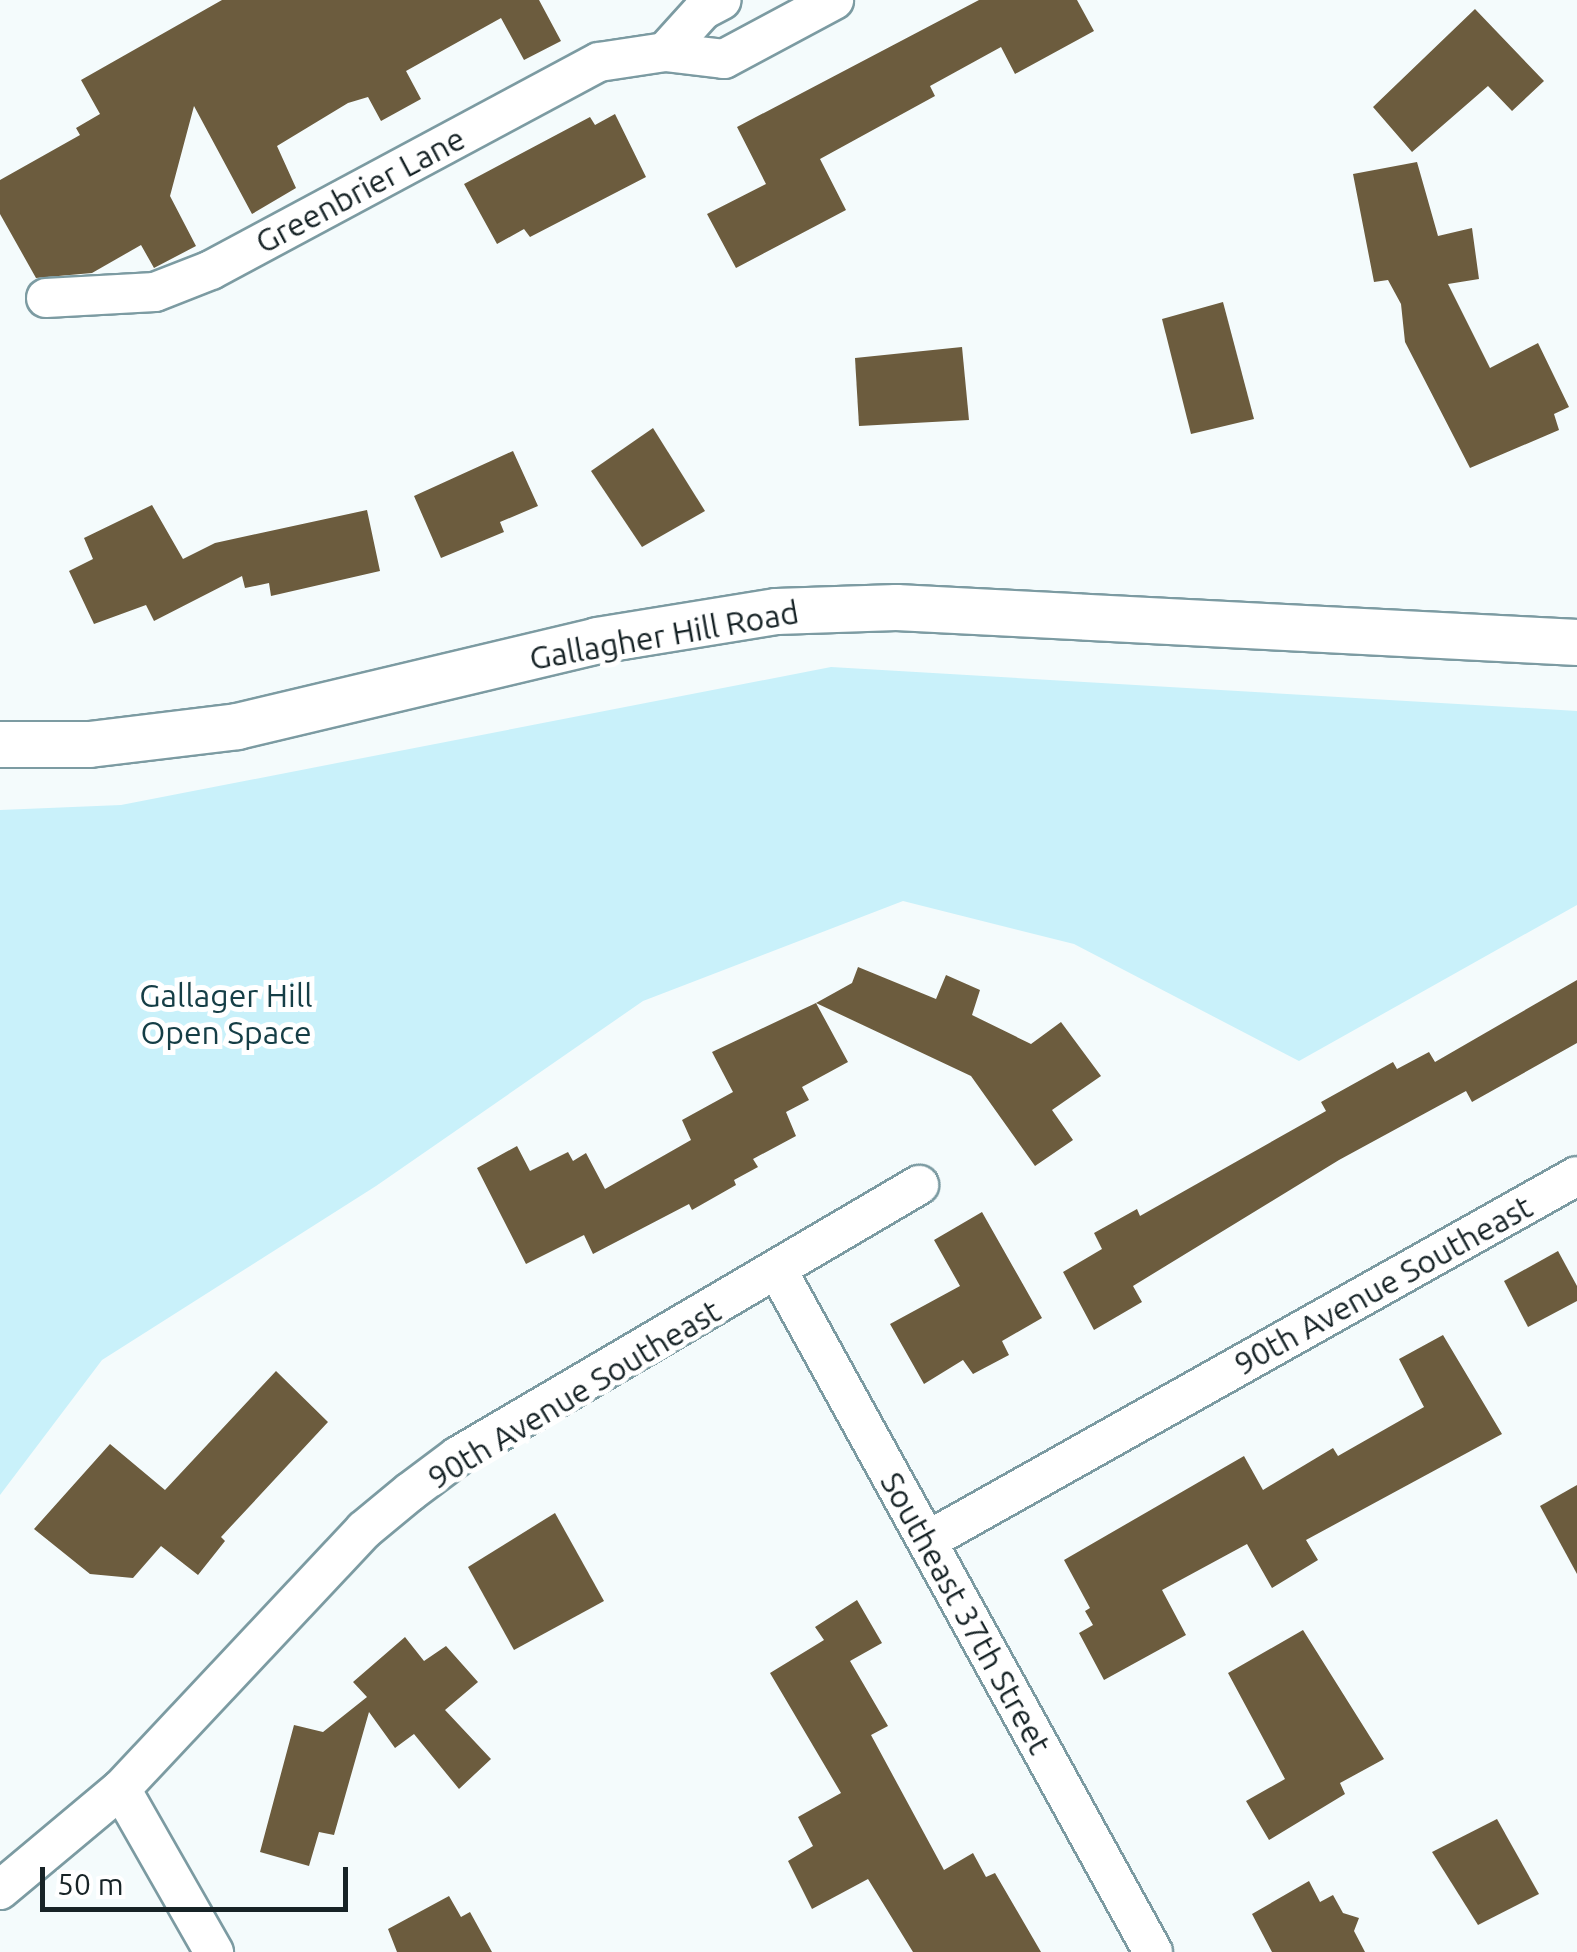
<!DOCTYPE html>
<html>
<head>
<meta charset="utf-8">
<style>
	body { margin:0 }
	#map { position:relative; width:1577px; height:1952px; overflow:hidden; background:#f4fbfc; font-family:Ubuntu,sans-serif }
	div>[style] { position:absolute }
	.green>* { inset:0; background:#c9f1fa }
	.building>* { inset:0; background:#6c5c3e }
	.roads { filter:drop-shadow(2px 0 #7c9ba2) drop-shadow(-2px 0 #7c9ba2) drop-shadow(0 2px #7c9ba2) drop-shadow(0 -2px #7c9ba2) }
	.minor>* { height:38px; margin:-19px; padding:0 19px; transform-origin:19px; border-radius:19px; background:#fff }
	.tertiary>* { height:45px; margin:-22.5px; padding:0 22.5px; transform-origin:22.5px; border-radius:22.5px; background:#fff }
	span { translate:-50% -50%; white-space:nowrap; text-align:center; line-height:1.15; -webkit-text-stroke:10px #fff; paint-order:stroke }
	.street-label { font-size:32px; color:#172326 }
	.park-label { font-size:32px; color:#153e46 }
	.scale { position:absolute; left:40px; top:1867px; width:308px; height:45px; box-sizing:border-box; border:5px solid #172326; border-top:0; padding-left:12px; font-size:30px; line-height:35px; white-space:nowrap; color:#172326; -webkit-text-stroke:8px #fff; paint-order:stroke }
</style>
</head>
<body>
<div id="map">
	<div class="green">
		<i style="clip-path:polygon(831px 667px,1577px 711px,1577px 905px,1299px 1061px,1074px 944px,903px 901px,643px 1001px,376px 1186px,102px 1360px,0 1495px,0 810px,121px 805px)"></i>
	</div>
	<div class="building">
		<i style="clip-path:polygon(222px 0,539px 0,561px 41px,524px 60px,501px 18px,406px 71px,421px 99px,381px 121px,368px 97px,348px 103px,277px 146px,296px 188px,252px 214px,194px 106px,170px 196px,196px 246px,154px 268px,141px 245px,92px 273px,36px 278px,0 214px,0 180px,80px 135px,76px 128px,100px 114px,81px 80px)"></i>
		<i style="clip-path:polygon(979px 0,1077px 0,1094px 31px,1015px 74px,1001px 47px,930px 86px,935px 96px,820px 159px,846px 210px,736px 268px,707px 214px,766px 184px,737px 127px)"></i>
		<i style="clip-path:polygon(1475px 9px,1544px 81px,1512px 111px,1488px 86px,1412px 152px,1373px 107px)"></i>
		<i style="clip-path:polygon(615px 114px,646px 177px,530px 237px,524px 229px,497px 244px,464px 184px,590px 117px,595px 125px)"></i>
		<i style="clip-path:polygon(1417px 162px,1438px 236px,1472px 228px,1479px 279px,1448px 284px,1490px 368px,1538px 343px,1569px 407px,1554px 414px,1559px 430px,1470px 468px,1405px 342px,1401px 304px,1388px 280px,1374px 282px,1353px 174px)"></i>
		<i style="clip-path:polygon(1223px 302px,1254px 419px,1191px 434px,1162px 319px)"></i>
		<i style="clip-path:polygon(962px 347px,969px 420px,859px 426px,855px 358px)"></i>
		<i style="clip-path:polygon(653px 428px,705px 511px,642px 547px,591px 471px)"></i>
		<i style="clip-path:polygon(513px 451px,538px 506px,500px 522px,504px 532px,441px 558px,414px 496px)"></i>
		<i style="clip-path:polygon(152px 505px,183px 559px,215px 543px,367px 510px,380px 571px,271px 596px,269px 583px,245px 588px,242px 576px,154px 621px,146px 605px,94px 624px,69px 571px,93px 559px,84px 538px)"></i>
		<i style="clip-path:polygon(858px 967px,936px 999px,946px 975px,980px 990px,972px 1015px,1031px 1044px,1061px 1022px,1101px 1076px,1052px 1110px,1073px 1140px,1035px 1166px,971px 1076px,816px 1003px,852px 983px)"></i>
		<i style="clip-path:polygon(1577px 980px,1577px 1043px,1472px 1102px,1466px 1091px,1339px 1160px,1133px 1286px,1142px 1302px,1094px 1330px,1063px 1272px,1102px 1249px,1094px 1233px,1137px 1209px,1140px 1216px,1326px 1111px,1321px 1102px,1393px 1062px,1397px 1069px,1429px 1052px,1435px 1062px)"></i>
		<i style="clip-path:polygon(816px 1003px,848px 1062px,802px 1087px,809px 1100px,786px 1112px,796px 1136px,753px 1159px,758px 1167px,734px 1180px,736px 1185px,692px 1210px,689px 1204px,593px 1254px,584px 1235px,526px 1264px,477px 1168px,517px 1146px,530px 1171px,568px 1152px,573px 1161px,586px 1153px,605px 1189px,691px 1140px,682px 1120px,733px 1092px,712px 1052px)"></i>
		<i style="clip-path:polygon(982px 1212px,1042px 1318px,1002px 1341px,1009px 1355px,973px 1374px,963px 1360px,924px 1384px,890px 1324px,960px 1286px,934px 1240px)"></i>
		<i style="clip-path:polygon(1558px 1251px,1577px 1286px,1577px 1301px,1528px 1327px,1504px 1281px)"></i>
		<i style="clip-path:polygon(1443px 1335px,1502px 1434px,1306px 1540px,1318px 1560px,1272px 1588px,1247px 1544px,1162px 1590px,1186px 1635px,1104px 1680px,1079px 1633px,1093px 1625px,1085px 1611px,1090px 1608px,1064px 1560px,1244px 1456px,1263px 1490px,1333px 1448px,1338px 1456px,1424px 1407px,1399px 1359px)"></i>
		<i style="clip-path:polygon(276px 1371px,328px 1422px,221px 1537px,225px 1541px,198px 1575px,161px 1546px,133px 1578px,90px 1574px,34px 1529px,110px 1444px,165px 1490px)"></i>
		<i style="clip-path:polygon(1577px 1485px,1577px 1574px,1540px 1506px)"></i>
		<i style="clip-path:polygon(555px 1513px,604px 1601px,514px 1650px,468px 1567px)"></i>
		<i style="clip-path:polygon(857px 1600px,882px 1643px,850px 1661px,888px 1726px,871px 1735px,944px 1870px,973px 1853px,986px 1877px,995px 1873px,1041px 1952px,913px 1952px,868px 1879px,812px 1909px,788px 1861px,813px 1846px,798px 1817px,841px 1793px,770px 1673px,824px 1640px,815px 1627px)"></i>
		<i style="clip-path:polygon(1303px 1630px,1384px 1759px,1340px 1783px,1345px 1794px,1269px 1840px,1246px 1801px,1285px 1779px,1228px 1673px)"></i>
		<i style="clip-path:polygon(405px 1637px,424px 1661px,446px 1646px,478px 1682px,445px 1710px,491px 1759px,459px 1789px,414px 1734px,395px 1748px,369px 1712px,334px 1835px,319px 1832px,309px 1866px,260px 1852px,294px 1725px,323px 1732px,367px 1697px,353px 1682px)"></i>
		<i style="clip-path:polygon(1497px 1819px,1539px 1894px,1478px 1925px,1432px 1852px)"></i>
		<i style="clip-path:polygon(1309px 1881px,1320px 1902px,1333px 1895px,1343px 1913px,1359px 1918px,1354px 1931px,1365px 1952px,1272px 1952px,1252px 1914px)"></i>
		<i style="clip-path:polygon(449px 1896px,461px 1917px,470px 1912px,492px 1952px,397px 1952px,388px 1929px)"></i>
	</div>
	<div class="roads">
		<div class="minor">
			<i style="left:665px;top:52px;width:57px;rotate:-47.9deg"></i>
			<i style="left:703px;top:10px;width:21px;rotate:-28deg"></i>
			<i style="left:46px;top:298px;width:109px;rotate:-3.2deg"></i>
			<i style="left:155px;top:292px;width:60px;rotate:-21.4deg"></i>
			<i style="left:211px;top:270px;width:440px;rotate:-28.2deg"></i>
			<i style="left:599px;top:62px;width:67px;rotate:-8.6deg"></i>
			<i style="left:665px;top:52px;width:59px;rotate:6.8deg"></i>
			<i style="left:724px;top:59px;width:125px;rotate:-28.2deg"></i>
			<i style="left:779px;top:1273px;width:775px;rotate:61.15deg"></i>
			<i style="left:927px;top:1541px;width:745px;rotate:-29.32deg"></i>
			<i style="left:121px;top:1789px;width:188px;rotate:60.3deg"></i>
			<i style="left:0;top:1890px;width:158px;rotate:-39.9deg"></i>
			<i style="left:121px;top:1789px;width:355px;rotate:-46.8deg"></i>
			<i style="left:364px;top:1530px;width:60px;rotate:-39.6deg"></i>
			<i style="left:410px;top:1492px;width:60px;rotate:-36.9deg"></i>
			<i style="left:458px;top:1456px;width:535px;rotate:-30.45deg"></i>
		</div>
		<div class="tertiary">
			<i style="left:0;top:744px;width:89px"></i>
			<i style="left:89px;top:744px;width:149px;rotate:-6.9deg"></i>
			<i style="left:237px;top:726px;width:370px;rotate:-13.4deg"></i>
			<i style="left:597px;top:640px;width:181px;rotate:-9.2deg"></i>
			<i style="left:776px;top:611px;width:120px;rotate:-1.9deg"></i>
			<i style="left:896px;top:607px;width:682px;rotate:2.94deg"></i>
		</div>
	</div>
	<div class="street-label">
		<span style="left:360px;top:190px;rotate:-28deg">Greenbrier Lane</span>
		<span style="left:664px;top:635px;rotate:-10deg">Gallagher Hill Road</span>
		<span style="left:1383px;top:1285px;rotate:-29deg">90th Avenue Southeast</span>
		<span style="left:574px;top:1394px;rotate:-31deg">90th Avenue Southeast</span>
		<span style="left:966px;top:1613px;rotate:61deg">Southeast 37th Street</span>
	</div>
	<div class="park-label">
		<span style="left:226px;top:1014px">Gallager Hill<br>Open Space</span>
	</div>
	<div class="scale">50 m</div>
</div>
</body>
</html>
